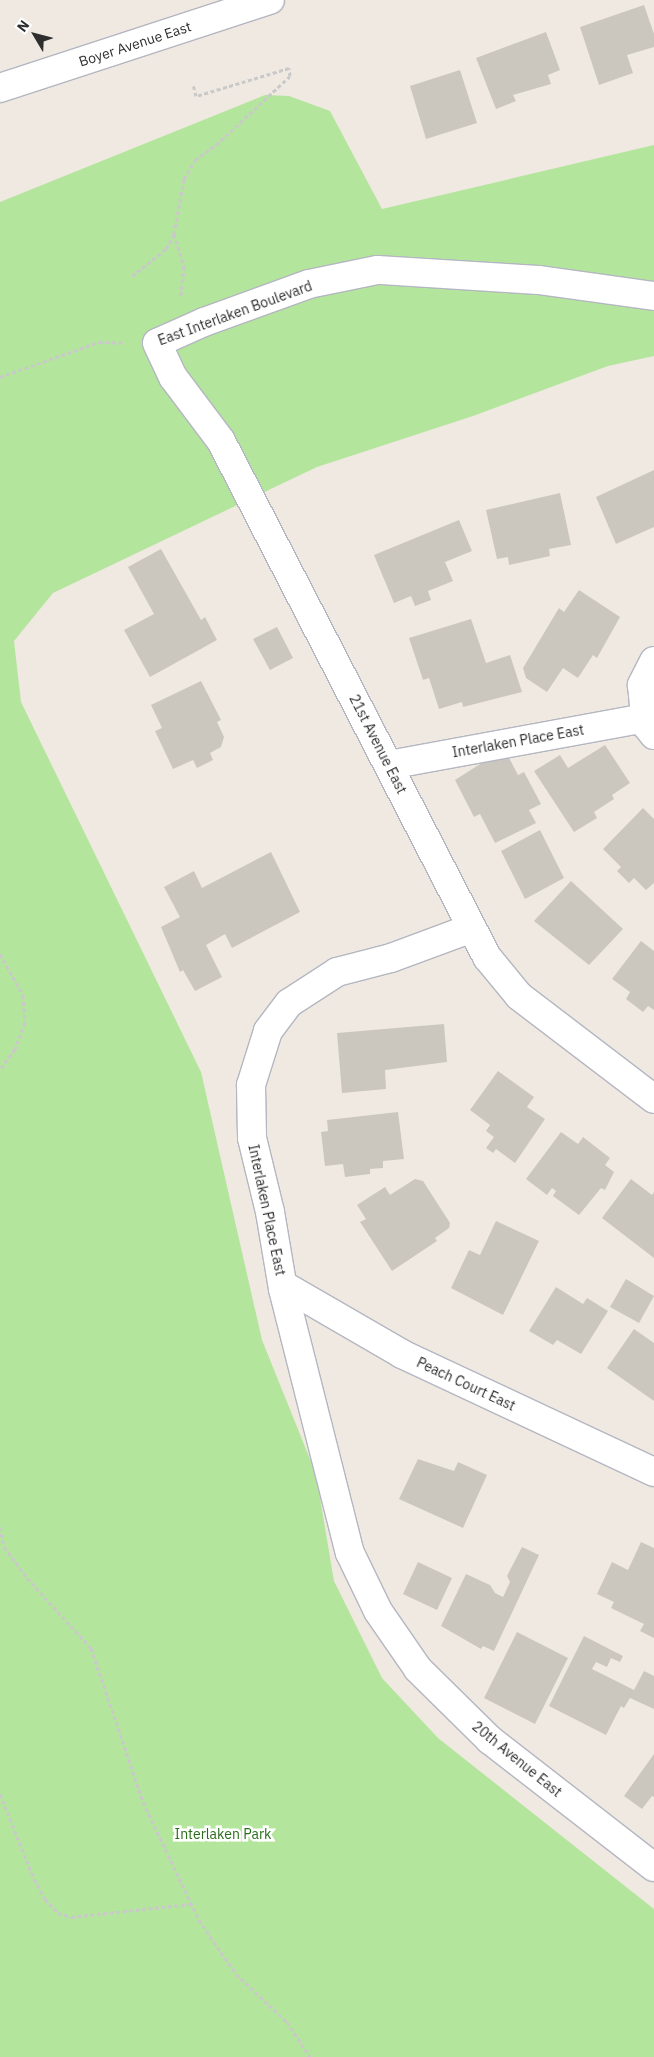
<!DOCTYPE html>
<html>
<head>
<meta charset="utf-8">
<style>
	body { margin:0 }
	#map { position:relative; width:654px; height:2057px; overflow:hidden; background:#efe9e1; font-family:"IBM Plex Sans",sans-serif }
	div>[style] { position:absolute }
	.green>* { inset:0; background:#b4e59d }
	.building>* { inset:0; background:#cbc7bf }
	.path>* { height:3px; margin-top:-1.5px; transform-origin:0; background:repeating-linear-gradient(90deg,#c9c9c9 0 4px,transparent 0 6.5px) }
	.roads { filter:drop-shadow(1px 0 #b4b6c1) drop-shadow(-1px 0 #b4b6c1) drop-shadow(0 1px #b4b6c1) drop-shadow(0 -1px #b4b6c1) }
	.minor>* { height:28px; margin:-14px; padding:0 14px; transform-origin:14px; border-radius:14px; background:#fff }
	.tertiary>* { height:28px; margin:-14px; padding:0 14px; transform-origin:14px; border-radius:14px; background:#fff }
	span { translate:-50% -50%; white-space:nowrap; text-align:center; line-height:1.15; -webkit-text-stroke:5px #fff; paint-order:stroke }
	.street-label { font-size:14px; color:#2e2e2e }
	.park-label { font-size:14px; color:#2a6e1b }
	.north { position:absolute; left:10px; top:10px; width:50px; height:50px; -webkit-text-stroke:4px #fff; paint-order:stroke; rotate:307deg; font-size:14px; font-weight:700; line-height:20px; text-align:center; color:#2e2e2e }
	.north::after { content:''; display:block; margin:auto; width:18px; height:22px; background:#2e2e2e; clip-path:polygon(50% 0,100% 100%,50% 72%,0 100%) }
</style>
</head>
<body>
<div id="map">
	<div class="green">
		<i style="clip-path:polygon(265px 95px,289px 96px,330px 111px,382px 209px,654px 145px,654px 356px,608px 366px,473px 416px,317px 467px,53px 593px,14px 641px,21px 702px,201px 1072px,262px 1340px,316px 1474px,334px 1581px,382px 1678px,438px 1738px,654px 1909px,654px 2057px,0 2057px,0 202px)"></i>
	</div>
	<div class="building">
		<i style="clip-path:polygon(644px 5px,654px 34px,654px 47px,627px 55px,633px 73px,599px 85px,580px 27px)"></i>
		<i style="clip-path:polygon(546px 32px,560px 70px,548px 75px,551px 84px,513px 95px,516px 101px,496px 109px,476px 58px)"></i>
		<i style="clip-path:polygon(460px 70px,477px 123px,426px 139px,410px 86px)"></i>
		<i style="clip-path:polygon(654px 470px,654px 527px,616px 544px,596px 497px)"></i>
		<i style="clip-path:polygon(560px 493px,571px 545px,549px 549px,550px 556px,509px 565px,508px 557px,497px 559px,486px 510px)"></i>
		<i style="clip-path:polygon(459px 520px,472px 551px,445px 562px,453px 581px,428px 591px,431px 600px,415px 606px,411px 596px,394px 603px,374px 555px)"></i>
		<i style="clip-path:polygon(161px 549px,201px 620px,205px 617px,217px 640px,150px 677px,124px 630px,154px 614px,128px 567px)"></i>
		<i style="clip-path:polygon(579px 590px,620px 617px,597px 658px,593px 655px,578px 678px,563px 668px,547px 692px,526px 678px,523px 668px,559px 608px,564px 612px)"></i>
		<i style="clip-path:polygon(471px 619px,486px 663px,510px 655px,522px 692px,463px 707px,462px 702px,439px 709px,429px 678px,423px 680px,409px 638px)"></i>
		<i style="clip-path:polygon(277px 627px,293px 658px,270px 670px,253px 639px)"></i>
		<i style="clip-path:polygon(201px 681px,221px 720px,217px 722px,224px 737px,221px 747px,210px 753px,213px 760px,197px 768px,193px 760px,173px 769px,155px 731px,162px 728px,151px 705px)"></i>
		<i style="clip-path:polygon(605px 745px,630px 783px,612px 795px,614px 799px,594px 812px,597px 818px,574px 832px,534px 771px,560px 755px,568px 768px)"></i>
		<i style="clip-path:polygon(507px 754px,518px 775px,524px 772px,541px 804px,529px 810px,536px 823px,495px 843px,480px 814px,474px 817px,455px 780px,488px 759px,494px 760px)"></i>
		<i style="clip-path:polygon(643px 808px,654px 819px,654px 883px,646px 890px,634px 878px,629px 883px,617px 871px,621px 867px,603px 849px)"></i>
		<i style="clip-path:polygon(540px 830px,564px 878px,525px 899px,501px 851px)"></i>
		<i style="clip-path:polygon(271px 852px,300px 912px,232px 948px,225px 934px,206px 945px,222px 977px,195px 991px,183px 970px,180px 972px,161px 927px,180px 917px,164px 887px,194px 871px,202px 888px)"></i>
		<i style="clip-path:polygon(571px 881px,623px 929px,589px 965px,534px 921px)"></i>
		<i style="clip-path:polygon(641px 941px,654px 951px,654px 1010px,648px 1006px,643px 1012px,626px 999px,630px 992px,612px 979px)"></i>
		<i style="clip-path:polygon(444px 1024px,447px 1062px,385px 1070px,386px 1089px,342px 1093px,337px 1033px)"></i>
		<i style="clip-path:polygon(498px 1071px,534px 1097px,527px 1107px,545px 1119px,515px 1163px,496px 1149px,493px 1153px,486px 1148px,494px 1137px,486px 1131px,490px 1125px,470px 1110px)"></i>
		<i style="clip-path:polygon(398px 1112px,404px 1159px,383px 1161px,383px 1168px,370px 1169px,370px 1174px,345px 1177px,343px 1164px,325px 1166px,321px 1132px,328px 1131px,327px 1120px)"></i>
		<i style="clip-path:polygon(561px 1132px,578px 1144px,583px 1137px,610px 1158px,605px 1165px,614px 1172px,605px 1190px,601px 1188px,579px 1215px,553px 1196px,556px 1191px,552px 1188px,547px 1195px,526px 1179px)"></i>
		<i style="clip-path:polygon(415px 1179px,423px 1181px,450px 1223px,449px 1228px,435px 1238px,437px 1241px,392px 1271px,360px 1222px,366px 1219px,357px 1205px,385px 1187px,390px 1195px)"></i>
		<i style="clip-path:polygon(631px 1179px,652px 1195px,654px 1192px,654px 1258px,602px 1218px)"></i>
		<i style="clip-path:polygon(496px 1221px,539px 1241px,503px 1315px,451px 1288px,469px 1250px,480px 1255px)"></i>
		<i style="clip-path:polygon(626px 1279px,654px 1296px,639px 1323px,610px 1307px)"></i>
		<i style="clip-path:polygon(556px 1287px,583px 1304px,587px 1298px,608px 1311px,581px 1354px,557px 1340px,553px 1345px,529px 1331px)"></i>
		<i style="clip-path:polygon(634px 1329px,654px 1343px,654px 1401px,607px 1368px)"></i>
		<i style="clip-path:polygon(418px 1459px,454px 1471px,458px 1462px,487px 1475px,463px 1528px,399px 1499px)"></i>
		<i style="clip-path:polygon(641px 1542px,654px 1548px,654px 1638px,640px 1631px,644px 1624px,611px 1608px,614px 1602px,597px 1594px,612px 1562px,628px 1570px)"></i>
		<i style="clip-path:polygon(522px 1547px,539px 1555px,494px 1651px,483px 1646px,481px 1649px,441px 1626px,466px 1574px,490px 1585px,495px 1593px,503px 1597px,510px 1582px,507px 1576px)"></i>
		<i style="clip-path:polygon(418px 1562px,452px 1578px,437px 1610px,403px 1594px)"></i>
		<i style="clip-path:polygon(517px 1632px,568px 1658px,535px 1724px,484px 1698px)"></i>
		<i style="clip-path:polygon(584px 1636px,623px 1656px,620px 1662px,611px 1658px,607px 1667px,596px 1662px,592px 1669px,634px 1690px,644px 1671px,654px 1676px,654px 1709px,630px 1698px,624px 1708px,621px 1706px,606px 1735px,549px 1706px)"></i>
		<i style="clip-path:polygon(654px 1754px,654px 1797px,652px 1796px,642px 1809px,624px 1796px)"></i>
	</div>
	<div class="path">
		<i style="left:174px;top:234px;width:34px;rotate:73deg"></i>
		<i style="left:184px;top:266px;width:30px;rotate:96deg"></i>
		<i style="left:132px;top:276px;width:43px;rotate:-38.5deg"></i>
		<i style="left:166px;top:249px;width:17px;rotate:-62deg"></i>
		<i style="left:174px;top:234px;width:56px;rotate:-79.7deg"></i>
		<i style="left:184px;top:179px;width:22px;rotate:-60deg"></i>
		<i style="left:195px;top:160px;width:26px;rotate:-36deg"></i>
		<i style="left:216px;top:145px;width:101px;rotate:-43deg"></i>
		<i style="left:290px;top:76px;width:8px;rotate:-97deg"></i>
		<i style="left:289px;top:68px;width:97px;rotate:163.2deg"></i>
		<i style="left:196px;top:96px;width:12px;rotate:-104deg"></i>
		<i style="left:0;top:377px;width:105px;rotate:-19.5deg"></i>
		<i style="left:99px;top:342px;width:25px;rotate:2deg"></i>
		<i style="left:0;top:954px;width:47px;rotate:60.7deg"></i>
		<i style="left:23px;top:995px;width:27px;rotate:86deg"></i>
		<i style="left:25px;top:1022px;width:29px;rotate:110deg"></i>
		<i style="left:15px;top:1049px;width:26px;rotate:126deg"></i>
		<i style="left:0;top:1527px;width:20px;rotate:79deg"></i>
		<i style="left:4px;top:1547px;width:39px;rotate:53deg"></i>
		<i style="left:27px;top:1578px;width:95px;rotate:47.6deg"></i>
		<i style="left:91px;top:1648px;width:163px;rotate:71.3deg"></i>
		<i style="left:143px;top:1802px;width:131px;rotate:64.6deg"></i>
		<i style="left:199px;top:1920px;width:65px;rotate:55.6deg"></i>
		<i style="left:236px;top:1974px;width:70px;rotate:43.3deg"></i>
		<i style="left:287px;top:2022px;width:42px;rotate:56.7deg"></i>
		<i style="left:0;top:1794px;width:92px;rotate:68.2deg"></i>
		<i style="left:34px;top:1879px;width:23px;rotate:61deg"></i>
		<i style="left:45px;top:1899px;width:19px;rotate:47deg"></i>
		<i style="left:58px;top:1913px;width:14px;rotate:17deg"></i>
		<i style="left:71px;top:1917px;width:120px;rotate:-6.2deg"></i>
	</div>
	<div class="roads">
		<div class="minor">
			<i style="left:654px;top:296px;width:117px;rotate:-172.1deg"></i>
			<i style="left:538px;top:280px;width:161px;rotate:-176.4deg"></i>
			<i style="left:377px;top:270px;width:69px;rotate:168.4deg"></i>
			<i style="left:309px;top:284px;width:112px;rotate:160.1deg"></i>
			<i style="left:204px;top:322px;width:51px;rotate:155.9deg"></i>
			<i style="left:157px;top:343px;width:38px;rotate:65deg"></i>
			<i style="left:173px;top:377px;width:80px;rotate:53.1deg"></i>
			<i style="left:221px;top:441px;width:581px;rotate:62.73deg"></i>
			<i style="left:487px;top:957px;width:50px;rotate:50.6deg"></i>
			<i style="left:519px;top:996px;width:170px;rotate:37.3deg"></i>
			<i style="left:654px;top:661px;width:27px;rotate:117deg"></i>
			<i style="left:642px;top:685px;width:40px;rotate:84.3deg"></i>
			<i style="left:646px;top:725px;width:13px;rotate:51deg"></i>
			<i style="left:389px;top:765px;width:261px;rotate:-10.4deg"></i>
			<i style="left:472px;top:928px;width:86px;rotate:159.7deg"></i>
			<i style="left:391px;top:958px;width:56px;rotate:165.5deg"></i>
			<i style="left:337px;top:972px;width:57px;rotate:147.1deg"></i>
			<i style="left:289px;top:1003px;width:35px;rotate:127deg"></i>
			<i style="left:268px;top:1031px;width:57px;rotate:107.5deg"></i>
			<i style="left:251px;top:1085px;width:53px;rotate:88.9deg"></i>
			<i style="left:252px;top:1138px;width:76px;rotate:76.3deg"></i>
			<i style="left:270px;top:1212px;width:78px;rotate:80.4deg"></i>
			<i style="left:283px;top:1289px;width:272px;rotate:75.8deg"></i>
			<i style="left:350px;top:1553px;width:64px;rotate:64.2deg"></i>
			<i style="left:378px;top:1611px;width:70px;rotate:55.4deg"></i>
			<i style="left:418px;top:1669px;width:101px;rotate:44.6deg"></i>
			<i style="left:490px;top:1740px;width:207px;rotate:37.8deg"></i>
			<i style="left:283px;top:1285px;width:138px;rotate:30.1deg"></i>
			<i style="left:402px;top:1354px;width:278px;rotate:25.1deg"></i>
		</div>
		<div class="tertiary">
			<i style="left:0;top:88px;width:284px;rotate:-18.1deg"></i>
		</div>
	</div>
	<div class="street-label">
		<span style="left:135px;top:44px;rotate:-18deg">Boyer Avenue East</span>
		<span style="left:235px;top:313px;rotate:-20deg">East Interlaken Boulevard</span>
		<span style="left:518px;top:741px;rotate:-10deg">Interlaken Place East</span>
		<span style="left:378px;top:744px;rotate:63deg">21st Avenue East</span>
		<span style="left:267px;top:1210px;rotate:78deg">Interlaken Place East</span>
		<span style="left:466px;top:1384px;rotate:25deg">Peach Court East</span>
		<span style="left:517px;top:1759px;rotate:39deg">20th Avenue East</span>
	</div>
	<div class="park-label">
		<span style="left:223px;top:1834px">Interlaken Park</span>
	</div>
	<div class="north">N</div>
</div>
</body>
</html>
